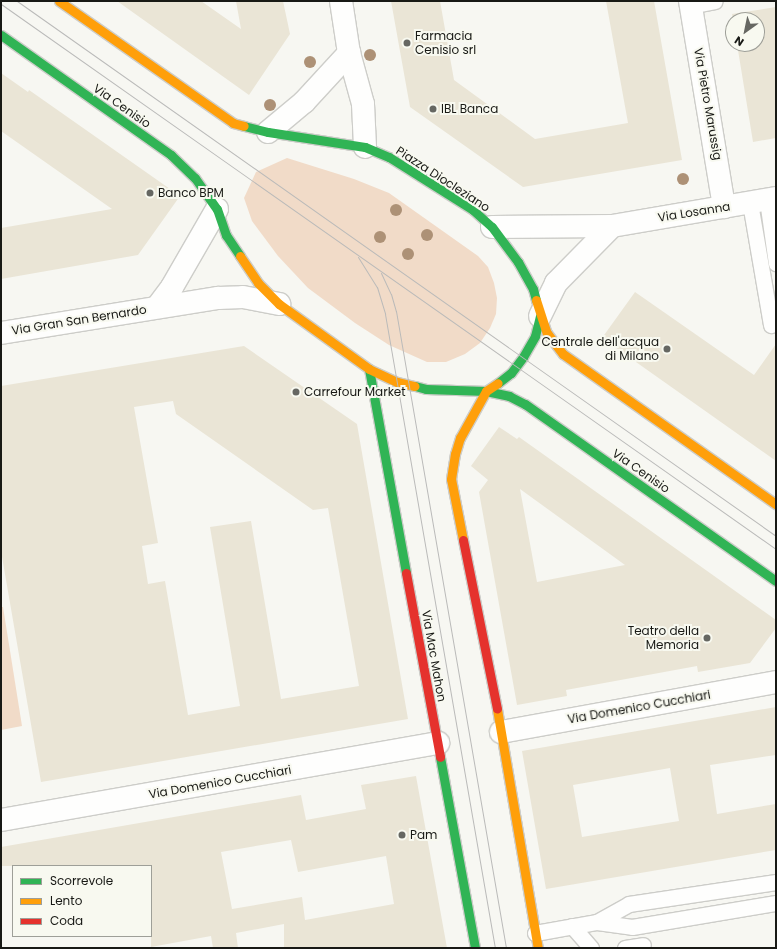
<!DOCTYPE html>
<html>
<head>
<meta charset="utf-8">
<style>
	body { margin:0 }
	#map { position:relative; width:777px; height:949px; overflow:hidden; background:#f7f7f2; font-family:Poppins,sans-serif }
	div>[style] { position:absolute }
	.green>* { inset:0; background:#f1dbc8 }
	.building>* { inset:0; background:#eae5d6 }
	.roads { filter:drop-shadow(1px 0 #cdcdc9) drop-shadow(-1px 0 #cdcdc9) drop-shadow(0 1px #cdcdc9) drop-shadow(0 -1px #cdcdc9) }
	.lane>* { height:15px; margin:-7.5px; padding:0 7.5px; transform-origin:7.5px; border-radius:7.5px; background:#fefefd }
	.street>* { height:22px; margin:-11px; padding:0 11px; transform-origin:11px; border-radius:11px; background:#fefefd }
	.fast>* { height:9px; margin:-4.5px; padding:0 4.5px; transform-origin:4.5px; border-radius:4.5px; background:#30b455 }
	.slow>* { height:9px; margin:-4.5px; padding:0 4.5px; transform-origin:4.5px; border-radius:4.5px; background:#ff9f0a }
	.jam>* { height:9px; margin:-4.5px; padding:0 4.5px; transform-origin:4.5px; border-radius:4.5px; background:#e5322d }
	.tram>* { height:1px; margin:-0.5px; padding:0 0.5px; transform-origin:0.5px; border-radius:0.5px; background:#babab9 }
	.trees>* { width:12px; height:12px; margin:-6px; border-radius:50%; background:#ad9176 }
	.dots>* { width:11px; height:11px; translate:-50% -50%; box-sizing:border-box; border:2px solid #f8f9f0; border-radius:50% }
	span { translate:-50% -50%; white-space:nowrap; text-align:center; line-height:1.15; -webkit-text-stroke:4px #f8f9f0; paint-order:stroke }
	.poi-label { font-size:12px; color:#181915 }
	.left { translate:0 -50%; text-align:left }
	.right { translate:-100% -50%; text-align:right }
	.street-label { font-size:12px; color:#181915 }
	.frame { position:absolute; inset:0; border:2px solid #181915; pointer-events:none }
	.legend { position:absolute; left:12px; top:865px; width:140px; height:72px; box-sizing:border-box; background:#f8f9f0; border:1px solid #9e9f98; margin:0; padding:5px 7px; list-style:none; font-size:12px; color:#181915 }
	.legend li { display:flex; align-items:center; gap:8px; height:20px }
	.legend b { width:20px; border:1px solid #9e9f98 }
	.north { position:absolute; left:725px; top:12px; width:40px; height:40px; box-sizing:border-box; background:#f8f9f0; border:1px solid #9e9f98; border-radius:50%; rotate:213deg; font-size:11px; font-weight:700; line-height:16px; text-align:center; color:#181915 }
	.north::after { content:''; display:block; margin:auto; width:14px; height:18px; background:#666762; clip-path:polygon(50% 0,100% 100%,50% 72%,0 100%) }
</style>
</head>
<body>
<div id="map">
	<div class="green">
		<i style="clip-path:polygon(287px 158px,354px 179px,389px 193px,478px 256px,488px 267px,494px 283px,497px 298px,496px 314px,490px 328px,480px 343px,465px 354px,446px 362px,427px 362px,389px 345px,355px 323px,308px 288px,278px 256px,252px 221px,244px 198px,256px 172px)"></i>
		<i style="clip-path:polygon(1px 607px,3px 607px,22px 726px,1px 730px)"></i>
	</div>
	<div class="building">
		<i style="clip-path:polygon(117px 1px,201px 1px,241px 29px,236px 1px,283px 1px,290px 34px,249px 95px)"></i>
		<i style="clip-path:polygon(391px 1px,440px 1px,454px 80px,535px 139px,628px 123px,606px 1px,654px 1px,682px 160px,523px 187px,410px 107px)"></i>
		<i style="clip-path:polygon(776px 7px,776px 138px,753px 142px,737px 44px,757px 44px,757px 20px,733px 20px,732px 14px)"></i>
		<i style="clip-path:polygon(1px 73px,28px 92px,29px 90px,180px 196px,138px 255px,1px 279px,1px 228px,112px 209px,1px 131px)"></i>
		<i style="clip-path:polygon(635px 292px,754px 375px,776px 344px,776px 461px,602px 338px)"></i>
		<i style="clip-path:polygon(evenodd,244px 346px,357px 424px,408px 719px,41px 782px,1px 551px,1px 386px,244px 346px,173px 401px,176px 414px,313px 510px,328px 508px,359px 686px,281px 699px,251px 521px,210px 527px,240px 706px,188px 715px,165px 581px,148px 584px,142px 546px,158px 543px,134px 407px,173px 401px)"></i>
		<i style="clip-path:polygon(evenodd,499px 427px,517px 439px,519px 437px,776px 620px,776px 628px,750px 663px,698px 672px,697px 666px,566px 690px,567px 696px,517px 705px,479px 492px,488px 480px,471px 466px,499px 427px,520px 489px,625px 565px,537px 582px,520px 489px)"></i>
		<i style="clip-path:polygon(evenodd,776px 707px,776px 755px,710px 765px,717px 814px,776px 804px,776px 850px,546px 889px,522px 751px,776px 707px,670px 768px,679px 821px,582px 837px,573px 785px,670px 768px)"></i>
		<i style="clip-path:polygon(evenodd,416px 776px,447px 948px,284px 948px,284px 924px,236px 933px,238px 948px,213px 948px,211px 936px,151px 947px,151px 866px,1px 866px,1px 847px,301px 795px,306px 820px,366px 809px,361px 785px,416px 776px,291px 840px,298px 872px,386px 856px,394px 904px,305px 920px,302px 897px,232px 909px,221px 852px,291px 840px)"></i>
	</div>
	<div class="roads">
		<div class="lane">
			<i style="left:690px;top:6px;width:25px;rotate:-11deg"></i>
			<i style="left:767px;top:200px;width:64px;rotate:81.9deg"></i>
			<i style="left:750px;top:203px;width:124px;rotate:80.2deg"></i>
			<i style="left:776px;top:882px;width:149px;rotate:171.5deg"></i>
			<i style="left:629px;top:904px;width:37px;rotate:151deg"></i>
			<i style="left:597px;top:922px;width:35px;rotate:8deg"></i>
			<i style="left:632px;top:927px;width:146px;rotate:-9.5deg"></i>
			<i style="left:572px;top:926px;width:29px;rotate:49deg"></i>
			<i style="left:535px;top:933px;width:63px;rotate:-10.1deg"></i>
			<i style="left:625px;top:948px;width:18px;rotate:-9deg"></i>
		</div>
		<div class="street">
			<i style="left:341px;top:1px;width:53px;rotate:81.3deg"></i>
			<i style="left:349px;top:53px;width:53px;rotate:74.6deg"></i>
			<i style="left:363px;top:104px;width:43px;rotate:87.3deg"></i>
			<i style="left:690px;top:1px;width:209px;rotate:80.6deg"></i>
			<i style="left:268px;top:132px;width:47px;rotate:-39.8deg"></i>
			<i style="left:304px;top:102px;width:67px;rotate:-47.4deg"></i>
			<i style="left:492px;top:227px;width:120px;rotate:-0.5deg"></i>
			<i style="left:612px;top:226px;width:166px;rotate:-9.7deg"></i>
			<i style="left:157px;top:307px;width:25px;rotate:-53deg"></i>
			<i style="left:172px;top:287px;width:90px;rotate:-60deg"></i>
			<i style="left:540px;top:316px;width:37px;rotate:-64deg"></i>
			<i style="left:556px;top:283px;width:80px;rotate:-45.5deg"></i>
			<i style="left:1px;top:333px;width:220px;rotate:-9.2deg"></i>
			<i style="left:218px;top:298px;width:25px;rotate:-2deg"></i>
			<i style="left:243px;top:297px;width:37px;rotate:11deg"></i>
			<i style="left:501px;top:732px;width:280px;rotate:-10.3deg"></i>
			<i style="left:1px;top:820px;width:444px;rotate:-10deg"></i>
		</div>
		<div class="fast">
			<i style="left:1px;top:35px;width:208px;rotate:35.2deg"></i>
			<i style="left:171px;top:155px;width:33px;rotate:44deg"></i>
			<i style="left:195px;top:178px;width:38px;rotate:55deg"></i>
			<i style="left:217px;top:209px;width:28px;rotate:71deg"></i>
			<i style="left:226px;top:235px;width:25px;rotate:56deg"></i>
			<i style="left:244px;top:126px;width:25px;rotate:14deg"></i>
			<i style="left:268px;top:132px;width:98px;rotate:8.8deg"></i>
			<i style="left:365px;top:147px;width:26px;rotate:23deg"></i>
			<i style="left:389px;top:157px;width:99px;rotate:32.2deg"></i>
			<i style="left:473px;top:210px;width:25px;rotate:42deg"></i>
			<i style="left:492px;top:227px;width:44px;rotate:53.4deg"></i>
			<i style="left:518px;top:262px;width:31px;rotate:61deg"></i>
			<i style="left:533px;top:289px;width:11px;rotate:75deg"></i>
			<i style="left:369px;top:369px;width:207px;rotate:79.7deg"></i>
			<i style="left:498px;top:383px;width:16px;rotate:-38deg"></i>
			<i style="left:511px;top:373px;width:20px;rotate:-53deg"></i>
			<i style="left:523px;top:357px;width:24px;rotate:-60deg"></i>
			<i style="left:535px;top:336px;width:21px;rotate:-76deg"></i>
			<i style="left:415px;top:386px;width:11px;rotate:15deg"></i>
			<i style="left:426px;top:389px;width:60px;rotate:1.9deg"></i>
			<i style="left:486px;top:391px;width:24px;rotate:12deg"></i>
			<i style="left:509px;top:396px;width:18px;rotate:27deg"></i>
			<i style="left:525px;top:404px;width:307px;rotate:35.2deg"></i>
			<i style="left:440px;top:757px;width:194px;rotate:79.6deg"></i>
		</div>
		<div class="slow">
			<i style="left:59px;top:1px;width:213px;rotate:35deg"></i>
			<i style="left:233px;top:123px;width:11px;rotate:15deg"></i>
			<i style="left:240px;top:256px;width:32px;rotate:56deg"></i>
			<i style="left:258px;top:283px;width:30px;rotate:45deg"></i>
			<i style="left:279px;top:304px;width:111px;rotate:35.8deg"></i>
			<i style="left:369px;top:369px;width:31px;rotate:25deg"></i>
			<i style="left:397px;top:382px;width:18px;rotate:13deg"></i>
			<i style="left:536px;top:300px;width:35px;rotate:72deg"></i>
			<i style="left:547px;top:333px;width:26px;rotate:53deg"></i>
			<i style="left:563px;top:354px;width:261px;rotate:35.2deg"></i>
			<i style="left:463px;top:540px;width:62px;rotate:-101.1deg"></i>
			<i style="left:451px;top:479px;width:25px;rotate:-81deg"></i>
			<i style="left:455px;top:454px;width:17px;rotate:-73deg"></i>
			<i style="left:460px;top:438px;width:54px;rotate:-61deg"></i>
			<i style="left:486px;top:391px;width:14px;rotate:-34deg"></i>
			<i style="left:497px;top:709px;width:242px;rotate:80.3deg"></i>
		</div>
		<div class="jam">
			<i style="left:463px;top:540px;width:172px;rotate:78.6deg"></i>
			<i style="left:406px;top:573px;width:187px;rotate:79.5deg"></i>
		</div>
	</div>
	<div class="tram">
		<i style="left:17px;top:1px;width:929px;rotate:35.18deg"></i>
		<i style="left:1px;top:4px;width:947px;rotate:35.12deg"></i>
		<i style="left:358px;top:257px;width:36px;rotate:58deg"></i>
		<i style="left:377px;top:287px;width:28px;rotate:73deg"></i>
		<i style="left:385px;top:314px;width:643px;rotate:80.16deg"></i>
		<i style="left:381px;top:273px;width:23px;rotate:65deg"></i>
		<i style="left:391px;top:294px;width:18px;rotate:74deg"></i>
		<i style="left:396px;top:311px;width:646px;rotate:80.2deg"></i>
	</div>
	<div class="trees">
		<i style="left:370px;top:55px"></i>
		<i style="left:310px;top:62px"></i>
		<i style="left:270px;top:105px"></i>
		<i style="left:683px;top:179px"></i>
		<i style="left:396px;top:210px"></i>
		<i style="left:427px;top:235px"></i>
		<i style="left:380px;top:237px"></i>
		<i style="left:408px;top:254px"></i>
	</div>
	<div class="dots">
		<i style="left:407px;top:43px;background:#666762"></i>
		<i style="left:433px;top:109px;background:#666762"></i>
		<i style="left:150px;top:193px;background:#666762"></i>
		<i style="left:667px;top:349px;background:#666762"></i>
		<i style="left:296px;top:392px;background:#666762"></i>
		<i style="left:707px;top:638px;background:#666762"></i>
		<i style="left:402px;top:835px;background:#666762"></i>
	</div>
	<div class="poi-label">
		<span class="left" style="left:415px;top:43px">Farmacia<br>Cenisio srl</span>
		<span class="left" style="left:441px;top:109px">IBL Banca</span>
		<span class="left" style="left:158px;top:193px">Banco BPM</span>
		<span class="right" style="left:659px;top:349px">Centrale dell'acqua<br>di Milano</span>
		<span class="left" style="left:304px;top:392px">Carrefour Market</span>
		<span class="right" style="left:699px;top:638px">Teatro della<br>Memoria</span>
		<span class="left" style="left:410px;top:835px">Pam</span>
	</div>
	<div class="street-label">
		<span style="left:708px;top:104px;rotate:80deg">Via Pietro Marussig</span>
		<span style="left:122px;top:106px;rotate:35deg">Via Cenisio</span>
		<span style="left:443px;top:179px;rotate:33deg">Piazza Diocleziano</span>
		<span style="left:694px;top:212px;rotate:-9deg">Via Losanna</span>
		<span style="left:79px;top:320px;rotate:-9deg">Via Gran San Bernardo</span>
		<span style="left:641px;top:471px;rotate:35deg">Via Cenisio</span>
		<span style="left:434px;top:656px;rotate:80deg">Via Mac Mahon</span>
		<span style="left:639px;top:707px;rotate:-10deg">Via Domenico Cucchiari</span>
		<span style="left:220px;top:782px;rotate:-10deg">Via Domenico Cucchiari</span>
	</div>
	<div class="frame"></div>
	<ul class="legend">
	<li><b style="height:5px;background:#30b455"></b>Scorrevole</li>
	<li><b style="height:5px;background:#ff9f0a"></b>Lento</li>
	<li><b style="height:5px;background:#e5322d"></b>Coda</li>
	</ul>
	<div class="north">N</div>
</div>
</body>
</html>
